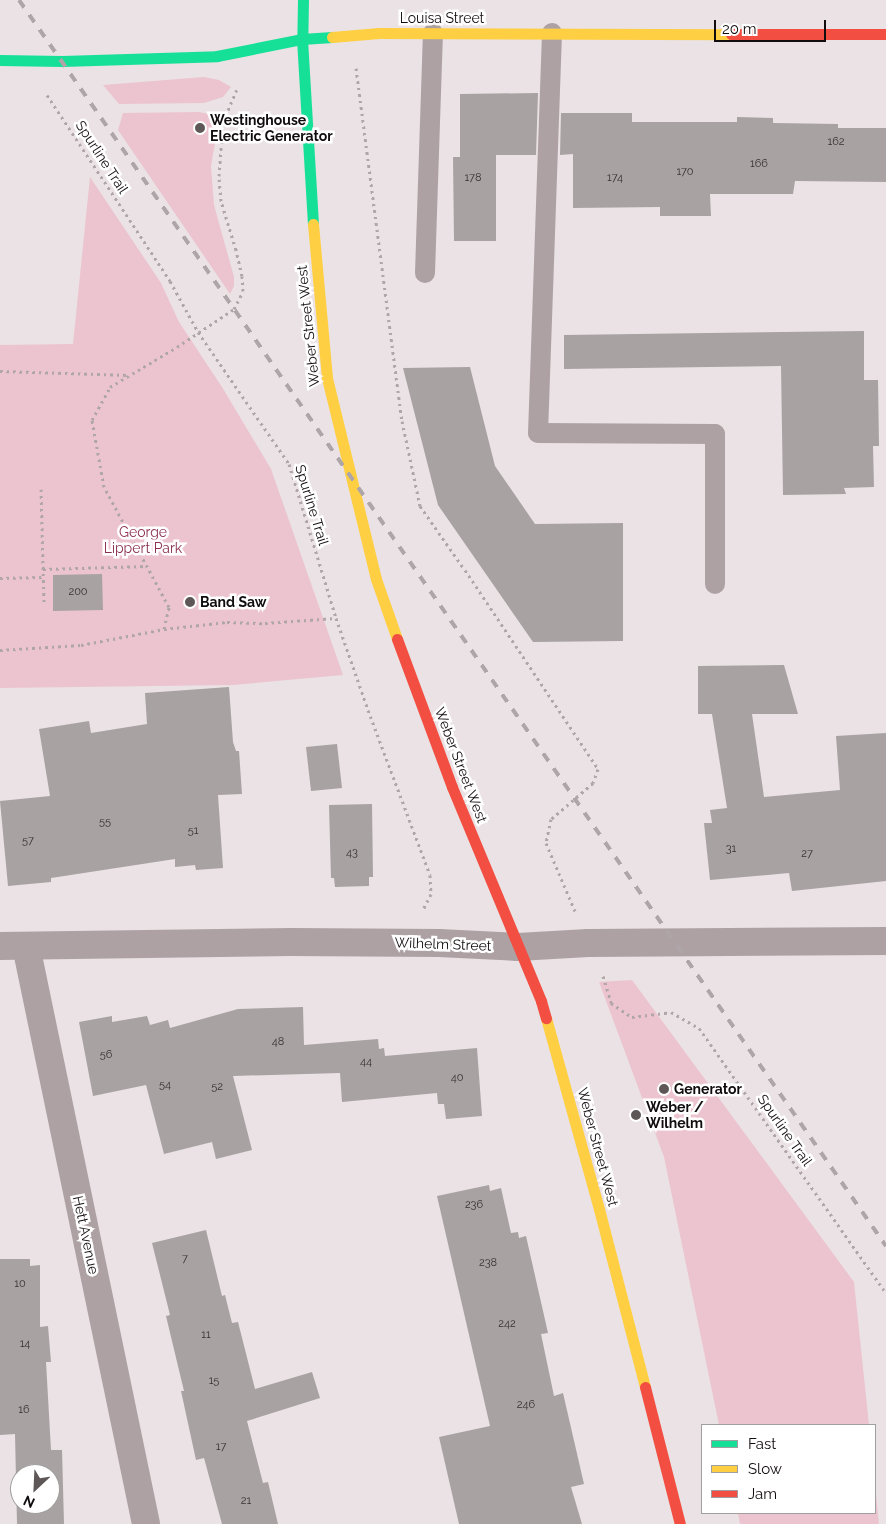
<!DOCTYPE html>
<html>
<head>
<meta charset="utf-8">
<style>
	body { margin:0 }
	#map { position:relative; width:886px; height:1524px; overflow:hidden; background:#eae2e4; font-family:Raleway,sans-serif }
	div>[style] { position:absolute }
	.green>* { inset:0; background:#ecc4cf }
	.building>* { inset:0; background:#a8a2a3 }
	.path>* { height:3px; margin-top:-1.5px; transform-origin:0; background:repeating-linear-gradient(90deg,#b0a6a9 0 2.5px,transparent 0 6.5px) }
	.lane>* { height:20px; margin:-10px; padding:0 10px; transform-origin:10px; border-radius:10px; background:#ada1a4 }
	.street>* { height:28px; margin:-14px; padding:0 14px; transform-origin:14px; border-radius:14px; background:#ada1a4 }
	.fast>* { height:11px; margin:-5.5px; padding:0 5.5px; transform-origin:5.5px; border-radius:5.5px; background:#16e098 }
	.slow>* { height:11px; margin:-5.5px; padding:0 5.5px; transform-origin:5.5px; border-radius:5.5px; background:#ffcf43 }
	.jam>* { height:11px; margin:-5.5px; padding:0 5.5px; transform-origin:5.5px; border-radius:5.5px; background:#f24e42 }
	.rail>* { height:4px; margin-top:-2px; transform-origin:0; background:repeating-linear-gradient(90deg,#aea5a8 0 9px,transparent 0 18px) }
	.dots>* { width:14px; height:14px; translate:-50% -50%; box-sizing:border-box; border:2px solid #fff; border-radius:50% }
	span { translate:-50% -50%; white-space:nowrap; text-align:center; line-height:1.15; -webkit-text-stroke:5px #fff; paint-order:stroke }
	.number-label { font-size:11px; color:#373232 }
	.number-label span { -webkit-text-stroke-width:0 }
	.street-label { font-size:14px; color:#110c0d }
	.poi-label { font-size:14px; color:#110c0d; font-weight:700 }
	.left { translate:0 -50%; text-align:left }
	.park-label { font-size:14px; color:#8b3051 }
	.legend { position:absolute; left:701px; top:1424px; width:175px; height:90px; box-sizing:border-box; background:#fff; border:1px solid #a09e9e; margin:0; padding:6px 9px; list-style:none; font-size:15px; color:#110c0d }
	.legend li { display:flex; align-items:center; gap:10px; height:25px }
	.legend b { width:25px; border:1px solid #a09e9e }
	.north { position:absolute; left:10px; top:1464px; width:50px; height:50px; box-sizing:border-box; background:#fff; border:1px solid #a09e9e; border-radius:50%; rotate:205deg; font-size:14px; font-weight:700; line-height:20px; text-align:center; color:#110c0d }
	.north::after { content:''; display:block; margin:auto; width:18px; height:22px; background:#5d5758; clip-path:polygon(50% 0,100% 100%,50% 72%,0 100%) }
	.scale { position:absolute; left:714px; top:20px; width:112px; height:22px; box-sizing:border-box; border:2px solid #110c0d; border-top:0; padding-left:6px; font-size:15px; line-height:18px; white-space:nowrap; color:#110c0d; -webkit-text-stroke:4px #fff; paint-order:stroke }
</style>
</head>
<body>
<div id="map">
	<div class="green">
		<i style="clip-path:polygon(204px 77px,219px 80px,231px 87px,223px 97px,204px 103px,119px 104px,103px 85px)"></i>
		<i style="clip-path:polygon(199px 112px,208px 114px,213px 121px,217px 132px,211px 166px,214px 205px,234px 277px,234px 286px,230px 294px,118px 130px,123px 113px)"></i>
		<i style="clip-path:polygon(90px 177px,161px 283px,179px 322px,222px 387px,271px 469px,343px 675px,233px 685px,0 688px,0 345px,73px 344px)"></i>
		<i style="clip-path:polygon(632px 980px,854px 1282px,869px 1425px,719px 1425px,664px 1157px,599px 982px)"></i>
		<i style="clip-path:polygon(875px 1484px,879px 1524px,740px 1524px,738px 1513px,875px 1513px)"></i>
	</div>
	<div class="building">
		<i style="clip-path:polygon(538px 93px,536px 155px,496px 155px,496px 241px,454px 241px,453px 157px,460px 157px,460px 94px)"></i>
		<i style="clip-path:polygon(561px 113px,632px 113px,632px 122px,737px 122px,737px 117px,773px 118px,773px 123px,838px 124px,838px 128px,886px 128px,886px 182px,795px 181px,793px 194px,710px 194px,711px 216px,660px 216px,660px 207px,573px 208px,573px 154px,560px 155px)"></i>
		<i style="clip-path:polygon(864px 331px,864px 380px,878px 380px,879px 446px,873px 446px,874px 487px,844px 488px,846px 494px,783px 495px,781px 366px,564px 369px,564px 335px)"></i>
		<i style="clip-path:polygon(470px 367px,495px 466px,535px 524px,623px 523px,623px 641px,533px 642px,438px 505px,403px 368px)"></i>
		<i style="clip-path:polygon(102px 574px,103px 610px,53px 611px,53px 575px)"></i>
		<i style="clip-path:polygon(784px 665px,798px 714px,752px 714px,764px 797px,840px 790px,836px 736px,886px 733px,886px 881px,792px 891px,789px 873px,710px 880px,704px 823px,712px 823px,710px 810px,727px 808px,712px 714px,698px 714px,698px 666px)"></i>
		<i style="clip-path:polygon(229px 687px,233px 742px,236px 751px,239px 751px,242px 794px,218px 795px,223px 868px,196px 870px,195px 865px,175px 867px,175px 859px,51px 878px,51px 882px,8px 886px,0 801px,50px 796px,39px 729px,89px 721px,91px 733px,147px 724px,145px 693px)"></i>
		<i style="clip-path:polygon(337px 744px,342px 788px,311px 791px,306px 747px)"></i>
		<i style="clip-path:polygon(372px 804px,373px 877px,369px 877px,369px 886px,335px 887px,334px 878px,331px 878px,329px 805px)"></i>
		<i style="clip-path:polygon(303px 1007px,304px 1045px,378px 1039px,379px 1049px,384px 1048px,385px 1056px,477px 1048px,482px 1116px,446px 1119px,444px 1104px,438px 1104px,437px 1093px,342px 1102px,340px 1073px,233px 1076px,252px 1150px,216px 1159px,212px 1142px,164px 1154px,146px 1085px,93px 1096px,79px 1022px,112px 1016px,112px 1022px,147px 1016px,150px 1025px,168px 1020px,170px 1028px,238px 1009px)"></i>
		<i style="clip-path:polygon(489px 1185px,490px 1191px,501px 1188px,511px 1233px,518px 1232px,519px 1238px,526px 1236px,548px 1333px,541px 1334px,554px 1396px,563px 1393px,584px 1484px,571px 1487px,582px 1524px,459px 1524px,439px 1437px,490px 1426px,437px 1196px)"></i>
		<i style="clip-path:polygon(206px 1230px,222px 1296px,225px 1295px,232px 1323px,238px 1322px,255px 1389px,312px 1372px,320px 1398px,247px 1421px,263px 1483px,268px 1482px,278px 1524px,222px 1524px,204px 1458px,196px 1460px,181px 1391px,184px 1391px,166px 1316px,170px 1315px,152px 1243px)"></i>
		<i style="clip-path:polygon(evenodd,0 1259px,30px 1259px,30px 1266px,40px 1265px,40px 1327px,48px 1326px,51px 1362px,46px 1362px,51px 1450px,62px 1450px,64px 1524px,17px 1524px,15px 1434px,0 1435px,0 1259px,20px 1474px,50px 1474px,50px 1504px,20px 1504px,20px 1474px)"></i>
	</div>
	<div class="path">
		<i style="left:356px;top:68px;width:356px;rotate:82.6deg"></i>
		<i style="left:402px;top:421px;width:87px;rotate:78deg"></i>
		<i style="left:420px;top:506px;width:78px;rotate:54.9deg"></i>
		<i style="left:465px;top:570px;width:239px;rotate:56.2deg"></i>
		<i style="left:598px;top:769px;width:15px;rotate:110deg"></i>
		<i style="left:593px;top:783px;width:55px;rotate:139.4deg"></i>
		<i style="left:551px;top:819px;width:25px;rotate:102deg"></i>
		<i style="left:546px;top:843px;width:74px;rotate:66.9deg"></i>
		<i style="left:47px;top:95px;width:223px;rotate:56.5deg"></i>
		<i style="left:170px;top:281px;width:58px;rotate:61.2deg"></i>
		<i style="left:198px;top:332px;width:160px;rotate:55.4deg"></i>
		<i style="left:289px;top:464px;width:161px;rotate:73deg"></i>
		<i style="left:336px;top:618px;width:97px;rotate:70.8deg"></i>
		<i style="left:368px;top:710px;width:176px;rotate:69.4deg"></i>
		<i style="left:430px;top:875px;width:19px;rotate:87deg"></i>
		<i style="left:431px;top:894px;width:18px;rotate:117deg"></i>
		<i style="left:0;top:371px;width:129px;rotate:1.8deg"></i>
		<i style="left:41px;top:489px;width:116px;rotate:88.5deg"></i>
		<i style="left:43px;top:569px;width:104px;rotate:-1.7deg"></i>
		<i style="left:0;top:578px;width:43px;rotate:-1.3deg"></i>
		<i style="left:164px;top:629px;width:23px;rotate:-77deg"></i>
		<i style="left:169px;top:607px;width:136px;rotate:-118.4deg"></i>
		<i style="left:104px;top:487px;width:68px;rotate:-100.2deg"></i>
		<i style="left:92px;top:420px;width:38px;rotate:-61deg"></i>
		<i style="left:110px;top:387px;width:78px;rotate:-30.8deg"></i>
		<i style="left:177px;top:347px;width:69px;rotate:-33.7deg"></i>
		<i style="left:234px;top:309px;width:20px;rotate:-63deg"></i>
		<i style="left:243px;top:291px;width:15px;rotate:-94deg"></i>
		<i style="left:242px;top:276px;width:27px;rotate:-103deg"></i>
		<i style="left:236px;top:250px;width:51px;rotate:-107deg"></i>
		<i style="left:221px;top:201px;width:25px;rotate:-95deg"></i>
		<i style="left:219px;top:176px;width:54px;rotate:-85.8deg"></i>
		<i style="left:223px;top:122px;width:36px;rotate:-67deg"></i>
		<i style="left:0;top:650px;width:81px;rotate:-3.5deg"></i>
		<i style="left:81px;top:645px;width:85px;rotate:-10.9deg"></i>
		<i style="left:164px;top:629px;width:63px;rotate:-6.3deg"></i>
		<i style="left:227px;top:622px;width:38px;rotate:2deg"></i>
		<i style="left:265px;top:623px;width:71px;rotate:-4deg"></i>
		<i style="left:603px;top:976px;width:28px;rotate:73deg"></i>
		<i style="left:611px;top:1003px;width:25px;rotate:34deg"></i>
		<i style="left:632px;top:1017px;width:39px;rotate:-7deg"></i>
		<i style="left:671px;top:1012px;width:32px;rotate:30deg"></i>
		<i style="left:699px;top:1028px;width:324px;rotate:54.8deg"></i>
	</div>
	<div class="lane">
		<i style="left:552px;top:33px;width:400px;rotate:92deg"></i>
		<i style="left:538px;top:433px;width:177px;rotate:0.3deg"></i>
		<i style="left:715px;top:434px;width:150px;rotate:90deg"></i>
		<i style="left:425px;top:273px;width:240px;rotate:-88.1deg"></i>
	</div>
	<div class="street">
		<i style="left:0;top:946px;width:291px;rotate:-0.8deg"></i>
		<i style="left:291px;top:942px;width:148px;rotate:0.4deg"></i>
		<i style="left:439px;top:943px;width:79px;rotate:2.9deg"></i>
		<i style="left:518px;top:947px;width:70px;rotate:-3.3deg"></i>
		<i style="left:588px;top:943px;width:298px;rotate:-0.4deg"></i>
		<i style="left:26px;top:946px;width:590px;rotate:78.27deg"></i>
	</div>
	<div class="fast">
		<i style="left:303px;top:0;width:39px;rotate:91deg"></i>
		<i style="left:302px;top:39px;width:185px;rotate:86.6deg"></i>
		<i style="left:0;top:60px;width:62px;rotate:0.9deg"></i>
		<i style="left:62px;top:61px;width:155px;rotate:-1.8deg"></i>
		<i style="left:217px;top:56px;width:87px;rotate:-11.3deg"></i>
		<i style="left:302px;top:39px;width:30px;rotate:-4deg"></i>
	</div>
	<div class="slow">
		<i style="left:332px;top:37px;width:47px;rotate:-4.9deg"></i>
		<i style="left:379px;top:33px;width:352px;rotate:0.2deg"></i>
		<i style="left:313px;top:224px;width:155px;rotate:84.8deg"></i>
		<i style="left:327px;top:378px;width:207px;rotate:76.3deg"></i>
		<i style="left:376px;top:579px;width:64px;rotate:70.7deg"></i>
		<i style="left:546px;top:1018px;width:198px;rotate:74.5deg"></i>
		<i style="left:599px;top:1209px;width:184px;rotate:75.5deg"></i>
	</div>
	<div class="jam">
		<i style="left:731px;top:34px;width:155px"></i>
		<i style="left:397px;top:639px;width:158px;rotate:69.6deg"></i>
		<i style="left:452px;top:787px;width:232px;rotate:67.4deg"></i>
		<i style="left:541px;top:1001px;width:18px;rotate:74deg"></i>
		<i style="left:645px;top:1387px;width:141px;rotate:75.7deg"></i>
	</div>
	<div class="rail">
		<i style="left:19px;top:0;width:1518px;rotate:55.17deg"></i>
	</div>
	<div class="dots">
		<i style="left:200px;top:128px;background:#5d5758"></i>
		<i style="left:190px;top:602px;background:#5d5758"></i>
		<i style="left:664px;top:1089px;background:#5d5758"></i>
		<i style="left:636px;top:1115px;background:#5d5758"></i>
	</div>
	<div class="number-label">
		<span style="left:836px;top:142px">162</span>
		<span style="left:759px;top:164px">166</span>
		<span style="left:685px;top:172px">170</span>
		<span style="left:473px;top:178px">178</span>
		<span style="left:615px;top:178px">174</span>
		<span style="left:78px;top:592px">200</span>
		<span style="left:105px;top:822px">55</span>
		<span style="left:193px;top:831px">51</span>
		<span style="left:28px;top:841px">57</span>
		<span style="left:731px;top:849px">31</span>
		<span style="left:352px;top:853px">43</span>
		<span style="left:807px;top:854px">27</span>
		<span style="left:278px;top:1042px">48</span>
		<span style="left:106px;top:1055px">56</span>
		<span style="left:366px;top:1062px">44</span>
		<span style="left:457px;top:1078px">40</span>
		<span style="left:165px;top:1085px">54</span>
		<span style="left:217px;top:1087px">52</span>
		<span style="left:474px;top:1205px">236</span>
		<span style="left:185px;top:1259px">7</span>
		<span style="left:488px;top:1263px">238</span>
		<span style="left:20px;top:1284px">10</span>
		<span style="left:507px;top:1324px">242</span>
		<span style="left:206px;top:1335px">11</span>
		<span style="left:25px;top:1344px">14</span>
		<span style="left:214px;top:1381px">15</span>
		<span style="left:526px;top:1405px">246</span>
		<span style="left:24px;top:1410px">16</span>
		<span style="left:221px;top:1447px">17</span>
		<span style="left:246px;top:1501px">21</span>
	</div>
	<div class="street-label">
		<span style="left:442px;top:18px">Louisa Street</span>
		<span style="left:102px;top:157px;rotate:57deg">Spurline Trail</span>
		<span style="left:308px;top:326px;rotate:-96deg">Weber Street West</span>
		<span style="left:312px;top:505px;rotate:73deg">Spurline Trail</span>
		<span style="left:461px;top:765px;rotate:69deg">Weber Street West</span>
		<span style="left:443px;top:944px;rotate:2deg">Wilhelm Street</span>
		<span style="left:785px;top:1130px;rotate:55deg">Spurline Trail</span>
		<span style="left:598px;top:1147px;rotate:75deg">Weber Street West</span>
		<span style="left:86px;top:1235px;rotate:78deg">Hett Avenue</span>
	</div>
	<div class="poi-label">
		<span class="left" style="left:210px;top:128px">Westinghouse<br>Electric Generator</span>
		<span class="left" style="left:200px;top:602px">Band Saw</span>
		<span class="left" style="left:674px;top:1089px">Generator</span>
		<span class="left" style="left:646px;top:1115px">Weber /<br>Wilhelm</span>
	</div>
	<div class="park-label">
		<span style="left:143px;top:540px">George<br>Lippert Park</span>
	</div>
	<ul class="legend">
	<li><b style="height:6px;background:#16e098"></b>Fast</li>
	<li><b style="height:6px;background:#ffcf43"></b>Slow</li>
	<li><b style="height:6px;background:#f24e42"></b>Jam</li>
	</ul>
	<div class="north">N</div>
	<div class="scale">20 m</div>
</div>
</body>
</html>
